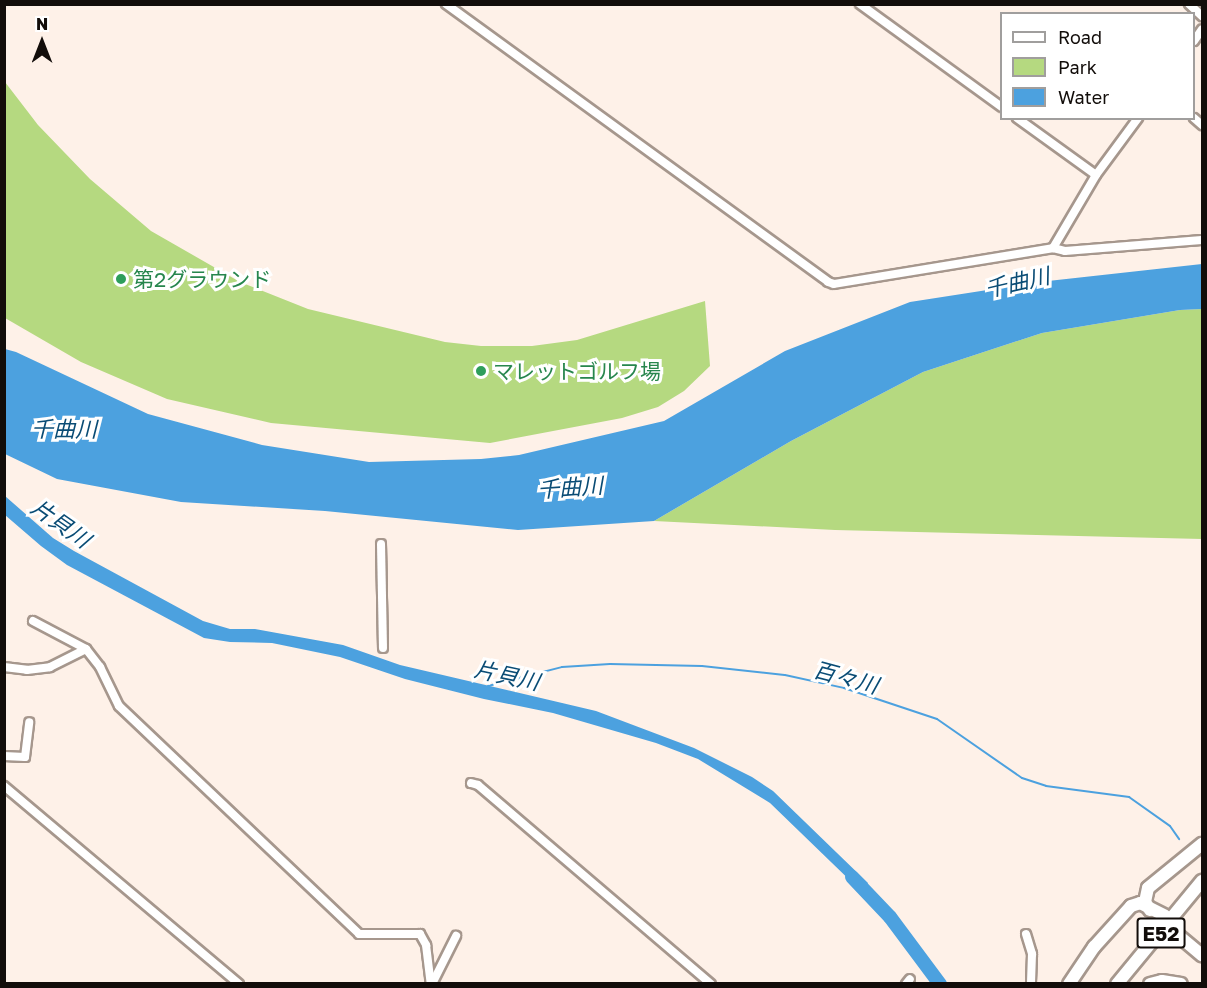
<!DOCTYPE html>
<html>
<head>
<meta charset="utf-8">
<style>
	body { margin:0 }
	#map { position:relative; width:1207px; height:988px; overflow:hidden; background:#fef1e8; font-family:"Golos Text","Noto Sans JP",sans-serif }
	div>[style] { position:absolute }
	.green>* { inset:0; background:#b5d980 }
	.water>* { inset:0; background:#4ca1df }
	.stream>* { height:2px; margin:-1px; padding:0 1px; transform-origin:1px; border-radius:1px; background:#4ca1df }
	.river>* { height:14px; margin:-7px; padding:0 7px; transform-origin:7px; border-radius:7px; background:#4ca1df }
	.roads { filter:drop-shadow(2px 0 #a6978d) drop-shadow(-2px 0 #a6978d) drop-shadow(0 2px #a6978d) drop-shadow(0 -2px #a6978d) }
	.minor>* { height:8px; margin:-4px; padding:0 4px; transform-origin:4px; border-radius:4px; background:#fff }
	.highway>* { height:12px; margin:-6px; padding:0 6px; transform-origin:6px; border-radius:6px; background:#fff }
	.dots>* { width:16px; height:16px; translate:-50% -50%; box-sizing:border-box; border:3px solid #fff; border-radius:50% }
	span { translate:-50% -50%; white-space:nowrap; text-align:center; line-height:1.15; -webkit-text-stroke:6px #fff; paint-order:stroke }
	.shield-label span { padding:2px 4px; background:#fff; border:2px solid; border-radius:4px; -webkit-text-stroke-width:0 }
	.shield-label { font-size:20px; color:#120d0a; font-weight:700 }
	.leisure-label { font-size:21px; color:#27864d }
	.left { translate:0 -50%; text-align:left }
	.water-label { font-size:22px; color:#0a4c75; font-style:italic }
	.frame { position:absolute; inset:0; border:6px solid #120d0a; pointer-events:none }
	.legend { position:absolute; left:1000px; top:12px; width:195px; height:108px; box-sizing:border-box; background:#fff; border:2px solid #a09e9d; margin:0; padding:8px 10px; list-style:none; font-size:18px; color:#120d0a }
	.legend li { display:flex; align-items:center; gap:12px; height:30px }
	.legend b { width:30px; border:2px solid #a09e9d }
	.north { position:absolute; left:12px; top:12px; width:60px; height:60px; -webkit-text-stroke:4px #fff; paint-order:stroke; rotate:0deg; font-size:16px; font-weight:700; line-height:24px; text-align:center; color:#120d0a }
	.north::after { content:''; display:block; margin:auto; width:21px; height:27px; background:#120d0a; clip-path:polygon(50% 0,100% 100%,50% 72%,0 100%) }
</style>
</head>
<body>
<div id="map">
	<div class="green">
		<i style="clip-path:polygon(5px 82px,38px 125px,90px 179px,151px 231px,240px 282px,308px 309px,445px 342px,481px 346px,532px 346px,577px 340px,705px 301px,710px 366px,684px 391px,658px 407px,622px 418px,490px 443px,271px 423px,167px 399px,81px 362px,5px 318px)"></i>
		<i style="clip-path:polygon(1202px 309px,1202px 539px,835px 530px,654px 521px,791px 441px,923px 372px,1042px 333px,1180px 310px)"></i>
	</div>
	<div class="water">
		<i style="clip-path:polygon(1202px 264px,1202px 309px,1180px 310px,1042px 333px,923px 372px,791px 441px,654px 521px,518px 530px,325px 511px,181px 502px,57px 479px,5px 454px,5px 349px,16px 352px,148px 414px,262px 445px,369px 462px,481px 459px,519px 455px,664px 421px,785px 351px,910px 302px,1039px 282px)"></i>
		<i style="clip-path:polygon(5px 496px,53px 538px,74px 551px,203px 621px,230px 629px,255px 629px,343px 645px,400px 665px,596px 711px,694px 748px,752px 777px,773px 791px,868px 883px,862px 892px,770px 803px,698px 759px,656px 743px,553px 713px,484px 699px,405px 679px,340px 657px,272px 643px,230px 642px,204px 638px,67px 565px,41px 546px,5px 515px)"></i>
	</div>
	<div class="stream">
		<i style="left:488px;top:686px;width:76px;rotate:-14.4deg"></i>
		<i style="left:562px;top:667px;width:48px;rotate:-3.6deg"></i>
		<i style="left:610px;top:664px;width:92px;rotate:1.2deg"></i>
		<i style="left:702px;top:666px;width:83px;rotate:6.2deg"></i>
		<i style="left:785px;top:675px;width:60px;rotate:12.4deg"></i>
		<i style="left:844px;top:688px;width:98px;rotate:18.4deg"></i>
		<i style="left:937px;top:719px;width:103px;rotate:34.8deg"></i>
		<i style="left:1022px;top:778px;width:25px;rotate:18deg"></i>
		<i style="left:1046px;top:786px;width:84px;rotate:7.5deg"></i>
		<i style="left:1129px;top:797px;width:50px;rotate:35.3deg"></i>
		<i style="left:1170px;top:826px;width:16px;rotate:55deg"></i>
	</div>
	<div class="river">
		<i style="left:852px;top:877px;width:55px;rotate:46.5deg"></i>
		<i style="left:890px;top:917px;width:84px;rotate:53.3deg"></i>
	</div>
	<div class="roads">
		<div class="minor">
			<i style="left:446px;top:4px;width:472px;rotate:36deg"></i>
			<i style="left:828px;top:282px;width:6px;rotate:18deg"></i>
			<i style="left:834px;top:284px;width:222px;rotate:-9.3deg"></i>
			<i style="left:1053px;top:248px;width:85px;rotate:-59.5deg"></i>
			<i style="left:1096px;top:175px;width:71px;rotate:-53.6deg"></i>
			<i style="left:860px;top:4px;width:175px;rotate:36deg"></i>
			<i style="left:1189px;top:4px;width:18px;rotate:43deg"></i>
			<i style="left:1194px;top:41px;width:14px;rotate:-56deg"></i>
			<i style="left:1017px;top:118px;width:97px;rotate:35.8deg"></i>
			<i style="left:1194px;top:118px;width:11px;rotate:41deg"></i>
			<i style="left:1053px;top:248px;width:12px;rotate:14deg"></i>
			<i style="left:1065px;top:251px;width:137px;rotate:-4.6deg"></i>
			<i style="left:381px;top:544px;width:104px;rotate:88.9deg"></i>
			<i style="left:33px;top:621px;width:60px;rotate:27.8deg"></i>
			<i style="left:86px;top:649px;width:23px;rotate:52deg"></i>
			<i style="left:100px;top:667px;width:43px;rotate:64deg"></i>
			<i style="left:119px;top:706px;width:331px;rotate:43.5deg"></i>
			<i style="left:359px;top:934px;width:61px"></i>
			<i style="left:420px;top:934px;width:13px;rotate:61deg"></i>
			<i style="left:426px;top:945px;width:39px;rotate:83deg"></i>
			<i style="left:4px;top:667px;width:23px;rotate:7deg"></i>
			<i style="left:27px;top:670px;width:23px;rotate:-7deg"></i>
			<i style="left:50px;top:667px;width:40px;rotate:-26.6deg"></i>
			<i style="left:4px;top:756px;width:21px;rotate:3deg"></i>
			<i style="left:25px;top:757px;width:35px;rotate:-83deg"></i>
			<i style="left:471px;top:783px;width:7px;rotate:16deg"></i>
			<i style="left:478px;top:785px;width:306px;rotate:40.5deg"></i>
			<i style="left:4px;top:786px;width:307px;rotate:40.1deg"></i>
			<i style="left:1026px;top:934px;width:21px;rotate:73deg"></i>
			<i style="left:1032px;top:954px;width:30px;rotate:92deg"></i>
			<i style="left:432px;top:984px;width:54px;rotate:-63.4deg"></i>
			<i style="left:906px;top:984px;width:6px;rotate:-51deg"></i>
		</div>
		<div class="highway">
			<i style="left:1150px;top:910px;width:9px;rotate:-122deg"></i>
			<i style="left:1145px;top:902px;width:14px;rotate:-78deg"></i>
			<i style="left:1148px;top:888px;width:70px;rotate:-39.2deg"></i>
			<i style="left:1173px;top:931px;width:38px;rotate:40deg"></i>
			<i style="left:1069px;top:984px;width:45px;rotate:-56deg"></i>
			<i style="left:1094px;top:947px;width:55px;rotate:-47.9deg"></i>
			<i style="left:1131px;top:906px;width:9px;rotate:-18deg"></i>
			<i style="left:1140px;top:903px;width:28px;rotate:27deg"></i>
			<i style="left:1117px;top:984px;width:134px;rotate:-50.5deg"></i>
			<i style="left:1150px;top:984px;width:12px;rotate:-14deg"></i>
			<i style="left:1162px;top:981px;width:19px;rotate:9deg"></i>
		</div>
	</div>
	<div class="dots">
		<i style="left:121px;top:279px;background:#2e9e5b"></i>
		<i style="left:481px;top:371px;background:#2e9e5b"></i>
	</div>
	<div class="shield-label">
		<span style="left:1161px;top:933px">E52</span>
	</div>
	<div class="leisure-label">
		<span class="left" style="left:133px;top:279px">第2グラウンド</span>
		<span class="left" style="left:493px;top:371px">マレットゴルフ場</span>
	</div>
	<div class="water-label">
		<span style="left:1017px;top:282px;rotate:-13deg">千曲川</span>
		<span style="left:64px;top:429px">千曲川</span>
		<span style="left:570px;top:487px;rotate:-4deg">千曲川</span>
		<span style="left:61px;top:523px;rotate:35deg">片貝川</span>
		<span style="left:507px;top:675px;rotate:12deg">片貝川</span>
		<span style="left:846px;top:677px;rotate:15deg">百々川</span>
	</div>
	<div class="frame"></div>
	<ul class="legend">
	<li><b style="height:8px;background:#fff"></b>Road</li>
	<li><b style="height:16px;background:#b5d980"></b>Park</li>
	<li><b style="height:16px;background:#4ca1df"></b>Water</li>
	</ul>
	<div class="north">N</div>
</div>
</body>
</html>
